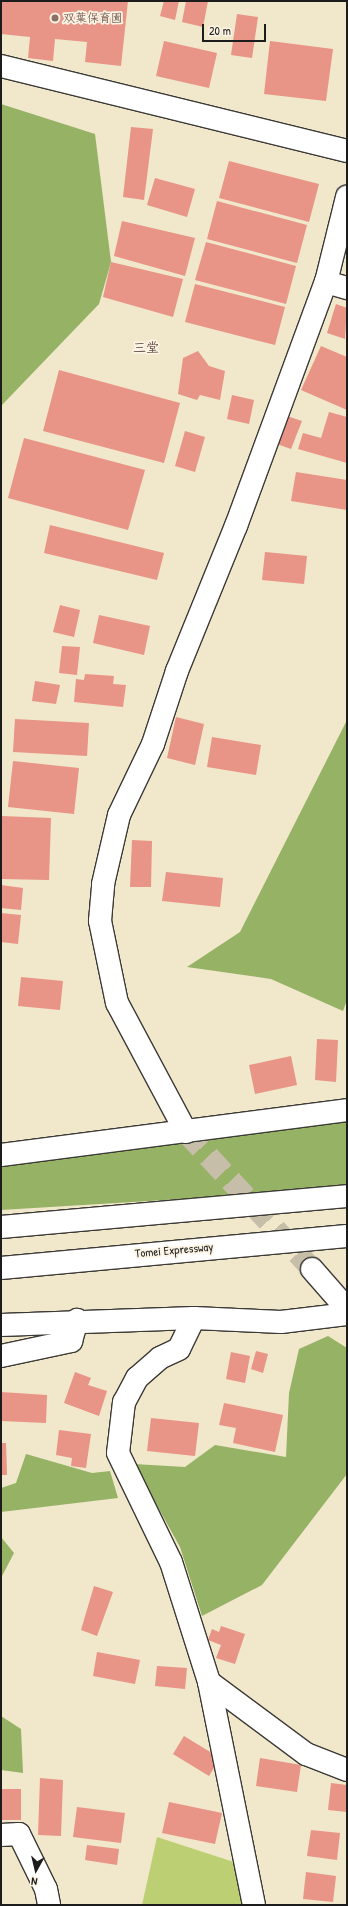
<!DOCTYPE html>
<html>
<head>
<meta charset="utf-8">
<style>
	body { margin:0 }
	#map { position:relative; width:348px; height:1906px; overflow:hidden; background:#f1e7cb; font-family:"Patrick Hand","Klee One",sans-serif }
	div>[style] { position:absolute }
	.green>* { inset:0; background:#bcd073 }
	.forest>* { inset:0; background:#95b265 }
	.building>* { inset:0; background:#e89486 }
	.minor-tunnel>* { height:22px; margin-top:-11px; transform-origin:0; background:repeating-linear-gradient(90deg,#c6bea8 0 22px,transparent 0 33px) }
	.roads { filter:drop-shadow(1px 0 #3c3a36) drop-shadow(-1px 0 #3c3a36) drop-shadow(0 1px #3c3a36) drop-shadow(0 -1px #3c3a36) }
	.minor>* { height:22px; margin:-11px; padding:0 11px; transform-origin:11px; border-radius:11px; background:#fff }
	.highway>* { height:22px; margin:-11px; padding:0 11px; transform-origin:11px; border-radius:11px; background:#fff }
	.dots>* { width:11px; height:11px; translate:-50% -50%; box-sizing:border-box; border:2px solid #fcf5e5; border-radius:50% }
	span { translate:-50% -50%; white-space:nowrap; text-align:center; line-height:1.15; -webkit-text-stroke:3.5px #fcf5e5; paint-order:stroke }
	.education-label { font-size:12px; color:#785e54; font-weight:700 }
	.left { translate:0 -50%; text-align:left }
	.street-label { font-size:12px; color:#1c1c1c }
	.neighbourhood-label { font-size:13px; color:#634641; font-weight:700 }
	.frame { position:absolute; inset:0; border:2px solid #1c1c1c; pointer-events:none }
	.north { position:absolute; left:16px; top:1850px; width:40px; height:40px; -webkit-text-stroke:3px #fcf5e5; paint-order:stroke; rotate:188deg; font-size:11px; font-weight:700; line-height:16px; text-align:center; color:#1c1c1c }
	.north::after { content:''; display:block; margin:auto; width:14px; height:18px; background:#1c1c1c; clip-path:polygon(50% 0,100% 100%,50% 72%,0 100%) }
	.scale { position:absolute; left:202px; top:24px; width:64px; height:18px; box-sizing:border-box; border:2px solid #1c1c1c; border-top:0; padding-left:5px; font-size:12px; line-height:14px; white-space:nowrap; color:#1c1c1c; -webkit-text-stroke:3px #fcf5e5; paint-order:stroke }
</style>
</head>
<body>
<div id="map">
	<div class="green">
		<i style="clip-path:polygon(157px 1837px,237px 1863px,244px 1905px,142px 1905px)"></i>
	</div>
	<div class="forest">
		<i style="clip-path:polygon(1px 104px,95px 134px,111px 262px,99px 304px,1px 406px)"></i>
		<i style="clip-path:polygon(347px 720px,347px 1000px,343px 1011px,271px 979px,187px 967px,240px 932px)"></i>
		<i style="clip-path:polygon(347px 1117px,347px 1189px,1px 1210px,1px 1160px)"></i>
		<i style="clip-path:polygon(328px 1336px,347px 1348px,347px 1474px,262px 1585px,202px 1616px,180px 1547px,134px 1464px,185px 1467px,215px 1445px,286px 1457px,289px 1393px,299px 1349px)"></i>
		<i style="clip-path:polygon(26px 1454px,92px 1473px,110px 1471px,118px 1498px,1px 1512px,1px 1488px,16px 1483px)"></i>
		<i style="clip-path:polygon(1px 1537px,14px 1553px,1px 1578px)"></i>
		<i style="clip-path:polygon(1px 1716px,21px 1729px,23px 1773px,1px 1770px)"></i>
	</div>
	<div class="building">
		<i style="clip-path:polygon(1px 1px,128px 1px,121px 66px,85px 62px,87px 42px,55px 39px,53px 61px,28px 58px,30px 37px,1px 34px)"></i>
		<i style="clip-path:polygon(164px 1px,179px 1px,175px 20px,160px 16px)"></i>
		<i style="clip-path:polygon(186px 1px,208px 1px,203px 27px,182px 22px)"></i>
		<i style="clip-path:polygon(237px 14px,258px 17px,252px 58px,231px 55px)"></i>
		<i style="clip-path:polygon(164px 41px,217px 53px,209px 88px,156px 76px)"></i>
		<i style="clip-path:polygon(270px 41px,333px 49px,326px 101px,264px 94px)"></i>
		<i style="clip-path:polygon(131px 127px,153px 129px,144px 200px,123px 197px)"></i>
		<i style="clip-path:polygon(229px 161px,319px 184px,309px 222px,219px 198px)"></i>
		<i style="clip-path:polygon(155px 178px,195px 189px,187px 217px,147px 205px)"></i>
		<i style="clip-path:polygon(217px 201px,307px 225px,297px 263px,207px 239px)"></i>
		<i style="clip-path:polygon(122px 221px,195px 238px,185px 276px,114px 256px)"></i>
		<i style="clip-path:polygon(206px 242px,296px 266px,286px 304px,195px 280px)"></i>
		<i style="clip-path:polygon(111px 262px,183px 279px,173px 317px,103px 297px)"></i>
		<i style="clip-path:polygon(195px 284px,285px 307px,275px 345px,185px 322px)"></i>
		<i style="clip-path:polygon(336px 304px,347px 308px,345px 339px,327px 333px)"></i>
		<i style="clip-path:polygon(321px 346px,347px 357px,347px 410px,301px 390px)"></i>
		<i style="clip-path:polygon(198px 351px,209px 366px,225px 371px,220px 400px,200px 395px,197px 400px,178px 394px,183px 358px)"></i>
		<i style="clip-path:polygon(59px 370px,180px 403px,164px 463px,43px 431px)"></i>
		<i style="clip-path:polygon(232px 395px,254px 400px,249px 424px,227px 419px)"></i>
		<i style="clip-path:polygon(329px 412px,347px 417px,347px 463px,298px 449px,303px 433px,321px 438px)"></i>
		<i style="clip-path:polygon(287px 416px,302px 421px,291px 449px,277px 444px)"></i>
		<i style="clip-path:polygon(185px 431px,205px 437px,195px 472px,175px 466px)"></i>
		<i style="clip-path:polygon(24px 438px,145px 470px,128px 530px,8px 498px)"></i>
		<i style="clip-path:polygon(296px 472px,347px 480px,347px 510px,291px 501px)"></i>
		<i style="clip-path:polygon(50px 525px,164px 553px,157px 580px,44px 553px)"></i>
		<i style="clip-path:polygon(265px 552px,307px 556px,304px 584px,262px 580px)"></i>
		<i style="clip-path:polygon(60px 605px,80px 610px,74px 637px,53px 632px)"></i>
		<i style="clip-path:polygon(99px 615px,150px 626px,144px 655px,93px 643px)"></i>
		<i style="clip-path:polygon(62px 646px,80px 647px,77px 675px,59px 673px)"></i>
		<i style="clip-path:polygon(85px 674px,114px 676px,113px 684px,126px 685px,123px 707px,74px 702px,76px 679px,84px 680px)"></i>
		<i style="clip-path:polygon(35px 681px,60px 685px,56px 704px,32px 701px)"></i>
		<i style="clip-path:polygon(176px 717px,204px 724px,195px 765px,167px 758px)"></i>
		<i style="clip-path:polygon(15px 719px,89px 723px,87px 756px,13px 752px)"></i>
		<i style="clip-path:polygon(212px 737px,261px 745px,256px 775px,207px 767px)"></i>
		<i style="clip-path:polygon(13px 761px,79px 768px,74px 814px,8px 807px)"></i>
		<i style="clip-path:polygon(2px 816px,51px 818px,49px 880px,1px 879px)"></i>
		<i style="clip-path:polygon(132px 840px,152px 841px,151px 887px,130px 887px)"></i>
		<i style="clip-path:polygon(166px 872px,223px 878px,220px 907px,162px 901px)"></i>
		<i style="clip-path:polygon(1px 885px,23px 888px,21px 910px,1px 908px)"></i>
		<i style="clip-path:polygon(1px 913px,21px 915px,18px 944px,1px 942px)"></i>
		<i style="clip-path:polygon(21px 977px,63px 981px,60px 1010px,18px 1006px)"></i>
		<i style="clip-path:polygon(317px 1039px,338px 1040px,336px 1082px,315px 1080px)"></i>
		<i style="clip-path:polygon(291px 1056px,297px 1085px,255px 1094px,249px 1065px)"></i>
		<i style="clip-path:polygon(256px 1351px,268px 1354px,263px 1373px,251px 1369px)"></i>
		<i style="clip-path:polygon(231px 1352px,250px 1356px,245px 1383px,226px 1379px)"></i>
		<i style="clip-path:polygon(75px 1372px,91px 1378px,88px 1385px,107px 1391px,99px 1416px,64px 1403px)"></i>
		<i style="clip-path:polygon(1px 1392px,47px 1395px,46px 1423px,1px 1421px)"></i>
		<i style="clip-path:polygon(224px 1403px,283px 1415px,275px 1452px,233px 1443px,236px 1428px,219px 1425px)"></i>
		<i style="clip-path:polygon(151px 1418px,199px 1423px,195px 1456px,147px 1451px)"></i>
		<i style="clip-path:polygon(59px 1430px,91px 1434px,86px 1468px,71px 1466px,72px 1458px,56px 1455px)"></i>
		<i style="clip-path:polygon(1px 1443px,6px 1443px,7px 1475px,1px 1475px)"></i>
		<i style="clip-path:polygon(94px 1586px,113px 1592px,97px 1636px,81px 1630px)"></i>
		<i style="clip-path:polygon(221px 1626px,245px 1634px,235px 1664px,216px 1658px,221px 1645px,208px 1640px,212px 1629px,219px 1632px)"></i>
		<i style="clip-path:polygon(97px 1652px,140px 1660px,135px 1684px,93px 1676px)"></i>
		<i style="clip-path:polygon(157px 1666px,187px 1668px,185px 1689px,155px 1686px)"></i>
		<i style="clip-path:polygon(184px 1736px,220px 1758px,209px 1776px,173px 1754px)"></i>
		<i style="clip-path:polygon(260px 1758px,301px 1765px,297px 1792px,256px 1786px)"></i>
		<i style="clip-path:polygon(40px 1778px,63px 1780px,61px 1836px,38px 1835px)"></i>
		<i style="clip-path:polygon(331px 1783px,347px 1785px,347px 1812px,328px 1810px)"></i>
		<i style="clip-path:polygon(1px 1789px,21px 1789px,21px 1820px,1px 1820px)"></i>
		<i style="clip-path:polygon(169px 1802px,222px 1813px,215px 1844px,162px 1833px)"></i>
		<i style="clip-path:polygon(77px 1807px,125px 1813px,121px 1843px,73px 1837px)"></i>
		<i style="clip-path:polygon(311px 1830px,340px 1833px,337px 1860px,307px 1856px)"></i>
		<i style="clip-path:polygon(87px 1845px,119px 1849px,117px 1865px,85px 1860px)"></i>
		<i style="clip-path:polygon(306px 1872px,336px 1876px,333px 1902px,303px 1899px)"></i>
	</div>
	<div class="minor-tunnel">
		<i style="left:186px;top:1132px;width:186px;rotate:47.4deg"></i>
	</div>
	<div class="roads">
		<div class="minor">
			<i style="left:1px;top:66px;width:356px;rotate:13.8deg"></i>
			<i style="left:326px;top:282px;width:22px;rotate:16deg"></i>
			<i style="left:186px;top:1132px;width:146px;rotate:-118.1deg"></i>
			<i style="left:117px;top:1003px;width:84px;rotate:-101.7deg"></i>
			<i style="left:100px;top:921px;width:37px;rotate:-85deg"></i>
			<i style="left:103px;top:884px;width:71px;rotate:-76.9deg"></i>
			<i style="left:119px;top:815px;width:79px;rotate:-64.4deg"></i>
			<i style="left:153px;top:744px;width:77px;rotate:-71.8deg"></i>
			<i style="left:177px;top:671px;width:157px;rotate:-67.9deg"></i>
			<i style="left:236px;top:526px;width:260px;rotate:-69.8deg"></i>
			<i style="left:326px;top:282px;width:88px;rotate:-76.1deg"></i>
			<i style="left:1px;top:1155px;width:349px;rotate:-7.4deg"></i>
			<i style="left:312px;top:1269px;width:53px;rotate:48.8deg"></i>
			<i style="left:194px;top:1318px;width:34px;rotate:116deg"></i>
			<i style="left:179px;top:1349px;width:21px;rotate:155deg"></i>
			<i style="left:160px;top:1358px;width:30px;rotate:139deg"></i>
			<i style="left:137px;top:1378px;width:27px;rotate:118deg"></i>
			<i style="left:124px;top:1402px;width:51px;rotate:96.7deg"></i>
			<i style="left:118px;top:1453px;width:121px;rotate:64.1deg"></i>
			<i style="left:171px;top:1562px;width:126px;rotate:72.4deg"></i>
			<i style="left:209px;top:1682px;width:227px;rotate:78.6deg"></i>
			<i style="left:1px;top:1325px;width:193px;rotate:-2.1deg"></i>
			<i style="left:194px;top:1318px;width:87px;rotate:2.6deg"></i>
			<i style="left:281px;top:1322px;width:66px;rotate:-6.9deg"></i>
			<i style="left:1px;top:1356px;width:72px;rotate:-12.1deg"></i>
			<i style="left:71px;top:1341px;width:22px;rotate:-74deg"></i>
			<i style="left:209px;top:1682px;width:121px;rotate:36.6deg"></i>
			<i style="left:306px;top:1754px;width:44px;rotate:21.3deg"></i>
			<i style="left:1px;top:1835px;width:18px;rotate:-3deg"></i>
			<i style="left:19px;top:1834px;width:61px;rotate:63.9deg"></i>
			<i style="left:46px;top:1889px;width:16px;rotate:79deg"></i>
		</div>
		<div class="highway">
			<i style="left:1px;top:1227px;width:347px;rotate:-5.1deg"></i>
			<i style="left:1px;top:1268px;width:347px;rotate:-5.3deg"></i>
		</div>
	</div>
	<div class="dots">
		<i style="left:55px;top:18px;background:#8d6e63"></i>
	</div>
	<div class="education-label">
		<span class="left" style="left:63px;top:18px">双葉保育園</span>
	</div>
	<div class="street-label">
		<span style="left:174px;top:1250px;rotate:-5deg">Tomei Expressway</span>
	</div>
	<div class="neighbourhood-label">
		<span style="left:146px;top:347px">三堂</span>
	</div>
	<div class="frame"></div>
	<div class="north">N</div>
	<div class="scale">20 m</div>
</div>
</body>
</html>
